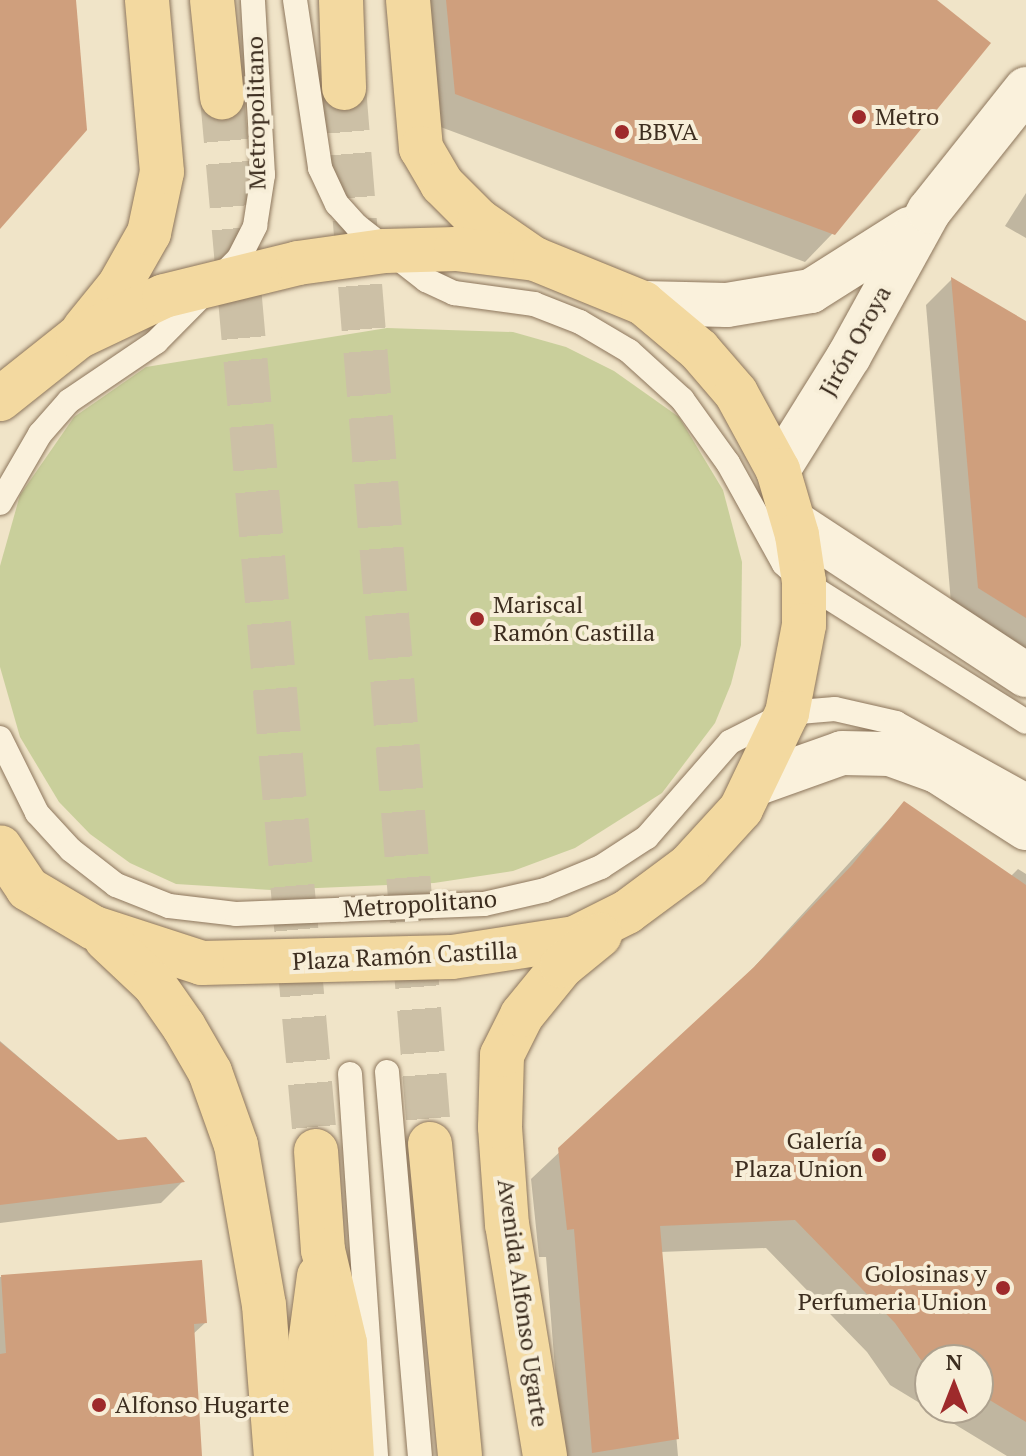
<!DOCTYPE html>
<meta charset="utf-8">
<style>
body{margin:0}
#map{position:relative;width:1026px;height:1456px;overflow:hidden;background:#f0e4c8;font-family:"PT Serif",serif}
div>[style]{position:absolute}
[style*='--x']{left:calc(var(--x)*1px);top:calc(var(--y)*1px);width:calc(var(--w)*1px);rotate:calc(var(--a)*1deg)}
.green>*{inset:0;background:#c9cf9b}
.shadow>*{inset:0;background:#0003}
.building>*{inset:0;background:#cf9f7d}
.primary-tunnel>*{height:44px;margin-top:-22px;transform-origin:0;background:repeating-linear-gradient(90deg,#ccc0a6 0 44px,transparent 0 66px)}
.roads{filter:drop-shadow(0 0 2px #8d765c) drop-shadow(0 0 2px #8d765c)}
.service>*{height:24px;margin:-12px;padding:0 12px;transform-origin:12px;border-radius:12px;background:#faf1dc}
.minor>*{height:44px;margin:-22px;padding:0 22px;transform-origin:22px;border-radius:22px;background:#faf1dc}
.secondary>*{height:44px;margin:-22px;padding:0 22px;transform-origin:22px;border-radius:22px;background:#faf1dc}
.primary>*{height:44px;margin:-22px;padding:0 22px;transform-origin:22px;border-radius:22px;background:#f3d9a0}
.dots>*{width:22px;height:22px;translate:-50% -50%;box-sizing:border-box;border:4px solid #f7eed8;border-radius:50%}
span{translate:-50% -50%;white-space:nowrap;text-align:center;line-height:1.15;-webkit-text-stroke:8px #f7eed8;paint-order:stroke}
.street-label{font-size:24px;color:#3d2e20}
.poi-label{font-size:24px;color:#3d2e20}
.left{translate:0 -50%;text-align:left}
.right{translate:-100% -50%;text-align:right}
.north{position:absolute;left:914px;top:1344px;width:80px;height:80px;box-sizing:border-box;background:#f7eed8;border:2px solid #ada18e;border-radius:50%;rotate:0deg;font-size:22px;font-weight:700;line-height:32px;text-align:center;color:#3d2e20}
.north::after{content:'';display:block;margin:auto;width:28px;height:36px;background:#9e2a2b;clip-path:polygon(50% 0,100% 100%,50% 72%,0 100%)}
</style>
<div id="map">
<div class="green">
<div style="clip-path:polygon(387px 328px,513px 332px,566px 347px,614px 371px,679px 417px,723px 490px,742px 562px,741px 645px,731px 684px,715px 723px,662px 793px,575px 848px,513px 871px,434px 883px,271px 890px,176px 884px,130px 863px,90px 834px,59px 802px,20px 737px,0 667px,0 566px,20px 495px,74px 417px,146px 367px)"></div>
</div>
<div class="shadow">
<div style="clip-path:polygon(416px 0,934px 0,833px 233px,805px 262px,427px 122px)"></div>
<div style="clip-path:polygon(1026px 193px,1026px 238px,1005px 226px)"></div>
<div style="clip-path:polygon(952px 279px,1026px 324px,1026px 661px,952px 615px,926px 305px)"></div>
<div style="clip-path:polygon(evenodd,904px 803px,1011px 876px,1018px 869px,1026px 874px,1026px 1456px,1007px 1456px,890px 1385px,867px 1352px,766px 1248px,660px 1252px,678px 1456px,562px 1456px,546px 1257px,539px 1257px,531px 1179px,744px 978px,904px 803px,930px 1360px,978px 1360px,978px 1408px,930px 1408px,930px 1360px)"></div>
<div style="clip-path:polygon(0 1041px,118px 1142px,182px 1182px,161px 1203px,0 1223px)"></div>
<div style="clip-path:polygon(200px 1262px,205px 1323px,192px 1335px,200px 1456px,0 1456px,0 1277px)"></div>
</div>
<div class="building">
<div style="clip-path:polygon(0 0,76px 0,87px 130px,0 229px)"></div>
<div style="clip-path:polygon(446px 0,937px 0,991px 43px,835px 235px,455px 94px)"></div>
<div style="clip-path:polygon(951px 277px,1026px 321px,1026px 618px,978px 588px)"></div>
<div style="clip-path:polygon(904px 801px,1026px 885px,1026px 1422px,978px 1393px,978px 1360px,921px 1360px,895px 1323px,795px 1220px,660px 1226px,679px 1439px,592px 1453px,574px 1229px,567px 1230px,558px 1148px,754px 967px,852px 865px)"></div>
<div style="clip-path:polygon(0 1042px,118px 1140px,146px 1137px,185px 1182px,0 1205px)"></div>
<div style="clip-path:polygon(202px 1260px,207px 1323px,194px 1324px,202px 1456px,0 1456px,0 1354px,6px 1353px,1px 1275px)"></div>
</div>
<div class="primary-tunnel">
<div style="--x:344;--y:88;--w:1059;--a:85.34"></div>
<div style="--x:222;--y:97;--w:1058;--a:84.9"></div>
</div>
<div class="roads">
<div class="service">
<div style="--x:295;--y:0;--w:170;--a:81.5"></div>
<div style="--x:320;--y:168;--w:40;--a:65"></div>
<div style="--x:337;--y:204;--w:30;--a:48"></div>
<div style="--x:357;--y:226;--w:88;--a:38"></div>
<div style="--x:426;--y:280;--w:31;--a:25"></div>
<div style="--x:454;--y:293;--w:81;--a:7.8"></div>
<div style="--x:534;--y:304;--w:49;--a:21.4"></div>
<div style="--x:580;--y:322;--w:57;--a:30.6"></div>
<div style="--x:629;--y:351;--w:72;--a:42.2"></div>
<div style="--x:682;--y:399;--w:79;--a:54.3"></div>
<div style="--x:728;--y:463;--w:115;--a:61"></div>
<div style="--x:784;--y:564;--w:27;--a:42"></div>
<div style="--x:804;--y:582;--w:262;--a:32.2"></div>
<div style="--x:0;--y:503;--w:80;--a:-59.9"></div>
<div style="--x:40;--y:434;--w:44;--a:-48.7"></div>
<div style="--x:69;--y:401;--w:105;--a:-34.1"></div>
<div style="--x:156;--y:342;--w:118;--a:-45.3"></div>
<div style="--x:239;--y:258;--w:36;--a:-63"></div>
<div style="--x:255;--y:226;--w:52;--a:-81.1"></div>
<div style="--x:263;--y:175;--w:175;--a:-93.3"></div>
<div style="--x:0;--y:738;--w:84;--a:63.7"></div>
<div style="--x:37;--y:813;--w:50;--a:47.4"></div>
<div style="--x:71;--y:850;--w:57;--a:37.9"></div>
<div style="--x:116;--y:885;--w:57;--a:21.6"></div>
<div style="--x:169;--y:906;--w:67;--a:6.8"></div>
<div style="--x:236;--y:914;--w:248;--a:-2.3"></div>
<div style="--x:484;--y:904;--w:63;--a:-12.9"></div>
<div style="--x:545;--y:890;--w:61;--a:-22.3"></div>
<div style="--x:601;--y:867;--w:55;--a:-33.1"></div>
<div style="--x:647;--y:837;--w:126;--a:-48.9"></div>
<div style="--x:730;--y:742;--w:64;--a:-27"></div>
<div style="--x:787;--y:713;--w:48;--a:-4.8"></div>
<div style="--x:835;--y:709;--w:63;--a:12.9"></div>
<div style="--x:896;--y:723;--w:149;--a:29"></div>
<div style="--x:387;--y:1072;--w:385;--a:85.1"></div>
<div style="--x:350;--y:1074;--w:383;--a:86.1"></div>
</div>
<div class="minor">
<div style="--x:643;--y:303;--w:84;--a:1.4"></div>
<div style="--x:727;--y:305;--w:85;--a:-9.5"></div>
<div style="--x:811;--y:291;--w:116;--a:-32.3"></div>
<div style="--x:778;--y:470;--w:134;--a:-58.1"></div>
<div style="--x:849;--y:356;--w:166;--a:-61.1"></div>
<div style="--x:929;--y:211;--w:156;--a:-51.5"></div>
<div style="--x:755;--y:784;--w:92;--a:-19.6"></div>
<div style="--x:842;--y:753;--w:48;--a:1.2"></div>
<div style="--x:890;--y:754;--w:50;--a:19.9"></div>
<div style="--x:937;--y:771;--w:106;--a:32.6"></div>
</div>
<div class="secondary">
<div style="--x:793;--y:522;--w:279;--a:33.3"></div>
</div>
<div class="primary">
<div style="--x:212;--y:0;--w:98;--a:84.1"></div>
<div style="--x:341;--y:0;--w:88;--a:88"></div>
<div style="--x:408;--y:0;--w:149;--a:85"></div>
<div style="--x:421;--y:148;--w:42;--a:59.7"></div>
<div style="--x:442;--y:184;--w:52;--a:45"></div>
<div style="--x:479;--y:221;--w:62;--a:34.5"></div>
<div style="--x:84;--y:329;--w:55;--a:-50.9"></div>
<div style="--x:119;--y:286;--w:61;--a:-60.5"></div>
<div style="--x:149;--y:233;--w:62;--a:-78"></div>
<div style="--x:162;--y:172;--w:173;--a:-95"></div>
<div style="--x:0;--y:399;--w:100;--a:-38.5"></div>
<div style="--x:78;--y:337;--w:95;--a:-25.5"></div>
<div style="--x:164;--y:296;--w:138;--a:-13.8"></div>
<div style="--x:298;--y:263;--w:88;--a:-7.9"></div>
<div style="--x:385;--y:251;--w:71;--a:-1.6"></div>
<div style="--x:456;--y:249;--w:80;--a:7.2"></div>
<div style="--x:535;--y:259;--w:117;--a:22.2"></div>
<div style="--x:643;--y:303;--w:73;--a:40"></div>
<div style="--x:699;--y:350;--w:57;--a:49.3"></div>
<div style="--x:736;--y:393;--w:88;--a:61.4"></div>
<div style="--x:778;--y:470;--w:68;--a:73.7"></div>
<div style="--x:797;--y:535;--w:48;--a:81.5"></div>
<div style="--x:804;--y:582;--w:43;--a:90"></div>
<div style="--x:804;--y:625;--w:90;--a:100.9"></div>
<div style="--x:787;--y:713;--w:106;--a:115.6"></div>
<div style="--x:741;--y:809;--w:77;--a:132.4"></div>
<div style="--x:689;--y:866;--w:77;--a:143.4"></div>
<div style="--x:627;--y:912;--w:58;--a:153.4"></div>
<div style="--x:575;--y:938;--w:124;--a:171.2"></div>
<div style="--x:452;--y:957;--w:250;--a:178.6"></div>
<div style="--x:202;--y:963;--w:114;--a:-162"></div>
<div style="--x:94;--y:928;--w:77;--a:-149.4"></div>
<div style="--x:28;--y:889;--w:50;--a:-123.7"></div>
<div style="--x:106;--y:939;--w:66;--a:43.2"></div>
<div style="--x:154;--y:984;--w:52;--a:55.1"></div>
<div style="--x:184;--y:1027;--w:52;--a:60"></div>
<div style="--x:210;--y:1072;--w:77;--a:70.4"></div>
<div style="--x:236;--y:1145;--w:162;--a:80.1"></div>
<div style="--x:264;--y:1305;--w:151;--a:85.5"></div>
<div style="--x:430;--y:1144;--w:313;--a:84.5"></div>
<div style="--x:316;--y:1151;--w:99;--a:86"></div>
<div style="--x:323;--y:1250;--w:96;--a:76.7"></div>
<div style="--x:345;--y:1343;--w:113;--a:86.5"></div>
<div style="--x:310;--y:1456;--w:75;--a:-93.8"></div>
<div style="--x:305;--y:1381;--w:106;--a:-82.4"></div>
<div style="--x:545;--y:1456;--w:234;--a:-99.3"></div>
<div style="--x:507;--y:1225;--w:98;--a:-94.1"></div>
<div style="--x:500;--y:1127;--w:72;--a:-88.4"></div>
<div style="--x:502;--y:1055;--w:45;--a:-63.4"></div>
<div style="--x:522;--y:1015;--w:63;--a:-50.8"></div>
<div style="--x:562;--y:966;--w:49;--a:-39.2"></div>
</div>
</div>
<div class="dots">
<div style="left:859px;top:117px;background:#9e2a2b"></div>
<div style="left:622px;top:132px;background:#9e2a2b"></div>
<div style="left:477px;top:619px;background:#9e2a2b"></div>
<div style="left:879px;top:1155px;background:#9e2a2b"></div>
<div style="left:1003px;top:1288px;background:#9e2a2b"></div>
<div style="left:99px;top:1405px;background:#9e2a2b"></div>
</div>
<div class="street-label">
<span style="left:256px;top:113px;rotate:-91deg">Metropolitano</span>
<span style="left:855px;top:341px;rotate:-61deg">Jirón Oroya</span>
<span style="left:420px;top:904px;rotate:-4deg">Metropolitano</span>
<span style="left:405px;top:956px;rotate:-3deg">Plaza Ramón Castilla</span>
<span style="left:523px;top:1303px;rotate:82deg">Avenida Alfonso Ugarte</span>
</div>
<div class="poi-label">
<span class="left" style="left:875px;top:117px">Metro</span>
<span class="left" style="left:638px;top:132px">BBVA</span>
<span class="left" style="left:493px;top:619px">Mariscal<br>Ramón Castilla</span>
<span class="right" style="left:863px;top:1155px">Galería<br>Plaza Union</span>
<span class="right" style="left:987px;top:1288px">Golosinas y<br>Perfumeria Union</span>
<span class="left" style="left:115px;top:1405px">Alfonso Hugarte</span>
</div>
<div class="north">N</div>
</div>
